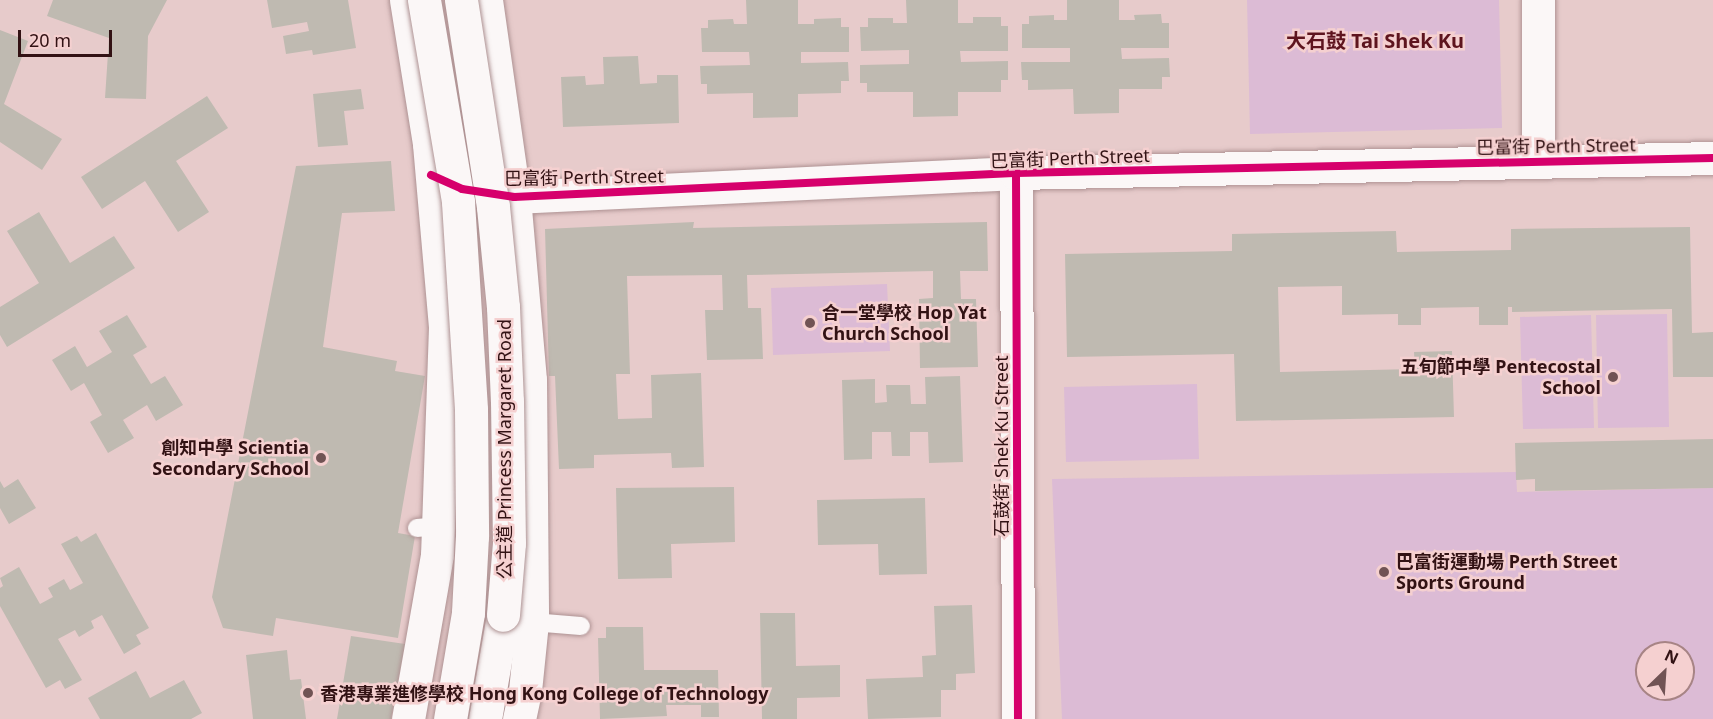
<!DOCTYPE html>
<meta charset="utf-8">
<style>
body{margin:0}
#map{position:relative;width:1713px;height:719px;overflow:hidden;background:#e7cbcb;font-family:"Noto Sans","Noto Sans TC",sans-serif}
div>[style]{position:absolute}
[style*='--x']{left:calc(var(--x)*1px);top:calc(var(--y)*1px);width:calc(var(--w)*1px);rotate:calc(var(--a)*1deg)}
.green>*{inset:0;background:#dcbbd5}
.building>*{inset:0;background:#bfbab1}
.roads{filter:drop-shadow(0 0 2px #ae9293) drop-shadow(0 0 2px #ae9293)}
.lane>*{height:18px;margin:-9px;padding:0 9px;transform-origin:9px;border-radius:9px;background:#fbf7f7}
.street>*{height:33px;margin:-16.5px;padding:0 16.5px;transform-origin:16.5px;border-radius:16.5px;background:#fbf7f7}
.primary>*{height:33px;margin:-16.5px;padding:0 16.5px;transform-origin:16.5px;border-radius:16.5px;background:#fbf7f7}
.highway>*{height:33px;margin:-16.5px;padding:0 16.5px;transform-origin:16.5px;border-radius:16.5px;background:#fbf7f7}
.bridges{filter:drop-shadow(0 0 2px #ae9293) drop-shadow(0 0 2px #ae9293)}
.highway-bridge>*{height:33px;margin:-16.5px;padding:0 16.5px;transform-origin:16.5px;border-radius:16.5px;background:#fbf7f7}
.cycleway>*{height:8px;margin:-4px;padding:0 4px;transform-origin:4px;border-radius:4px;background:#d6006c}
.dots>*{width:16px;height:16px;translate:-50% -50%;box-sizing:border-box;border:3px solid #f5d0d0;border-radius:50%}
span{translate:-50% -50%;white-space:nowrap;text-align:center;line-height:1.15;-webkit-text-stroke:5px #f5d0d0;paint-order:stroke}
.street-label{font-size:18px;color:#321214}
.poi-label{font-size:18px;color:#321214;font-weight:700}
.left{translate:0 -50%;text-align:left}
.right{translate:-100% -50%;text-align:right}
.neighbourhood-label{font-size:20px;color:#5e141e;font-weight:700}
.north{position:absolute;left:1635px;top:641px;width:60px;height:60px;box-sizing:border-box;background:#f5d0d0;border:2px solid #a78485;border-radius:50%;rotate:25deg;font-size:16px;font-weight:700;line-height:24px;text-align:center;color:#321214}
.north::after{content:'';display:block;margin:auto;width:21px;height:27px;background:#715354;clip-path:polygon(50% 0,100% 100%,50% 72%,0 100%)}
.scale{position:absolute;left:18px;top:30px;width:94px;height:27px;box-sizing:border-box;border:3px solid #321214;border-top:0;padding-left:8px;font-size:18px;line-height:21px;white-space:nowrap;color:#321214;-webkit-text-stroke:4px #f5d0d0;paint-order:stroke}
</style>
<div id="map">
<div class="green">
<div style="clip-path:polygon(1247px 0,1499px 0,1502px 128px,1250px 134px)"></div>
<div style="clip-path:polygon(887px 284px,890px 351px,773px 355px,771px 288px)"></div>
<div style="clip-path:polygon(1667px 314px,1669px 427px,1598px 428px,1596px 315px)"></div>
<div style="clip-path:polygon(1591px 315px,1594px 428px,1523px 429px,1520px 317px)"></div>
<div style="clip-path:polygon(1197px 384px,1199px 459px,1066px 462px,1064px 387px)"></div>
<div style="clip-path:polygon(evenodd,1516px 472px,1517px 492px,1713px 488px,1713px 719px,1062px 719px,1052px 479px,1516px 472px,1647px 653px,1683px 653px,1683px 689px,1647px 689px,1647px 653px)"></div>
</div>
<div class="building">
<div style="clip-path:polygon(53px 0,167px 0,148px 36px,146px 99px,105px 98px,109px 38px,47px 16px)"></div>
<div style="clip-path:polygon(267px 0,348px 0,356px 48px,313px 55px,312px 50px,286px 54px,283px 36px,309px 31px,307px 22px,272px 28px)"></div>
<div style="clip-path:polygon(746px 0,798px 0,798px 24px,814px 24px,814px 19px,841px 18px,841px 27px,849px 27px,849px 52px,801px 52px,801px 63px,848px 62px,849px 81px,841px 81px,841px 93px,798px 94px,798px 117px,753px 118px,753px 93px,707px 94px,707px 84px,701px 84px,700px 66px,750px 65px,749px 52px,702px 52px,701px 28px,708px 28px,708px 20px,733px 19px,734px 24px,747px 24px)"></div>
<div style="clip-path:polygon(906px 0,958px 0,958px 23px,973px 23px,973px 17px,1001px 17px,1001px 26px,1008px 26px,1008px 51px,960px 51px,961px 62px,1008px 61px,1008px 80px,1001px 80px,1001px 92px,958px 92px,958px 116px,913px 117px,913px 92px,867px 92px,867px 83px,860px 83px,860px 65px,909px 64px,909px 50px,861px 51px,860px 27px,868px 27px,868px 18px,893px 18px,893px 23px,907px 23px)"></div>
<div style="clip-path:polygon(1067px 0,1119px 0,1119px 20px,1135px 20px,1134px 15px,1161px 14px,1162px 23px,1169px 23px,1169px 48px,1121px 48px,1122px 59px,1169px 58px,1170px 77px,1162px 77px,1162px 89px,1119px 89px,1119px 113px,1074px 114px,1073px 89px,1028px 90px,1028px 80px,1022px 80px,1021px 62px,1070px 62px,1070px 48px,1022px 48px,1022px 24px,1029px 24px,1029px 16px,1054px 15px,1054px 20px,1067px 20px)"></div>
<div style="clip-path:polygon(0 30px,28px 41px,4px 104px,62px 139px,42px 170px,0 142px)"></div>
<div style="clip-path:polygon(638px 56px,640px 84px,657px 83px,657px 75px,678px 75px,679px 123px,563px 127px,561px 77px,585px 76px,586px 85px,604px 84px,603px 57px)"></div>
<div style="clip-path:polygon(361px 89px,364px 109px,344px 111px,348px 145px,318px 147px,313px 94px)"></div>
<div style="clip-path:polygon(207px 96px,228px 128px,176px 161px,209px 212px,178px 232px,145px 181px,102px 209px,81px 177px)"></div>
<div style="clip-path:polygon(391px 161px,395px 211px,342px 213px,323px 347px,397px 361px,395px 371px,425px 376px,398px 533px,415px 536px,398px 638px,276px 618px,273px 636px,223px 628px,212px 597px,296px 166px)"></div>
<div style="clip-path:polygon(39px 212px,70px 263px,114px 236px,135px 268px,7px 347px,0 335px,0 307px,39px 283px,7px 231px)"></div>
<div style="clip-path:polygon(694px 222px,693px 228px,987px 222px,988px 271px,960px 271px,961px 299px,976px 299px,978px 367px,920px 368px,919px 299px,933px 298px,933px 271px,747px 275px,748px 308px,761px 308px,763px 359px,707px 360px,705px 310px,723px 310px,722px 275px,627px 276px,630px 374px,616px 374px,618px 419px,652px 418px,651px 375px,701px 373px,704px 467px,672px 468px,671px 453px,594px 455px,594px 468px,559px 469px,555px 376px,549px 376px,545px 229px)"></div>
<div style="clip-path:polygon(1690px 227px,1692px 333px,1713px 332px,1713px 377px,1673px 377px,1672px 309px,1512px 312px,1512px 307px,1508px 307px,1508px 325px,1479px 325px,1479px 307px,1421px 308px,1421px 325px,1398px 325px,1398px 314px,1342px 315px,1342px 286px,1278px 287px,1280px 372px,1415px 369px,1414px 352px,1452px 351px,1454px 417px,1236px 421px,1234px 354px,1067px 357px,1065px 254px,1232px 251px,1232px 234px,1396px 231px,1397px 252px,1511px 250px,1511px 229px)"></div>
<div style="clip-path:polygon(127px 315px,147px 347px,133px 355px,151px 384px,165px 376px,183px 405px,156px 421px,147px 405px,123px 420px,134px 438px,108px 453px,90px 422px,102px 415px,84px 383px,71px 391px,52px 360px,75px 346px,87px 367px,112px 352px,99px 331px)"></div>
<div style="clip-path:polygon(960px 376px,963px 462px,929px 463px,928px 432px,910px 432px,910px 456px,892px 456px,891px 432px,872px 432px,872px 459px,844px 460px,842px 380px,875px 379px,875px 403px,887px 402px,886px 385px,910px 385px,911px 404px,926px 404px,925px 377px)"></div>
<div style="clip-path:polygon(1713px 439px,1713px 488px,1535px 491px,1535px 479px,1516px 480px,1515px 443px)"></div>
<div style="clip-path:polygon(18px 479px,36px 508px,9px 524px,0 508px,0 481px,4px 488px)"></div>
<div style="clip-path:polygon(734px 487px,735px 542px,671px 544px,672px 578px,618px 579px,616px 488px)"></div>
<div style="clip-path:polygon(925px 498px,927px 574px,879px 575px,878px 544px,818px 545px,817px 500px)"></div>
<div style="clip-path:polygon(96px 533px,149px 628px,136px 635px,141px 644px,124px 654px,102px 615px,91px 621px,94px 628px,79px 637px,75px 630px,58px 639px,82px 680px,65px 689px,60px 680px,46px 688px,0 606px,0 588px,3px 586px,0 578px,19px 567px,40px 604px,53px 597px,48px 588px,64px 579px,70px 590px,83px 583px,61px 544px,77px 536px,81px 542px)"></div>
<div style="clip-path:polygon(972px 605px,975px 673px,956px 674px,956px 690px,941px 690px,941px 717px,868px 719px,866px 679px,923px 677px,922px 656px,936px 655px,934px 606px)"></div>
<div style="clip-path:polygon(760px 613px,795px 613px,796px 666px,840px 665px,840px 697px,797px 698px,797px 719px,762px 719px)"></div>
<div style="clip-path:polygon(606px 627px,643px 627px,644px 670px,718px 670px,719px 717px,701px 717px,701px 705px,666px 705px,667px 716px,600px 719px,598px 638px,606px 638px)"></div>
<div style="clip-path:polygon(351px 636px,405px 644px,391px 719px,337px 719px)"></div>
<div style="clip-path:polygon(287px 650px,290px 680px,301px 679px,306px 719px,253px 719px,246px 655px)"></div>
<div style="clip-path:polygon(136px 671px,150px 698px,184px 680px,202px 713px,191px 719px,100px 719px,88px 698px)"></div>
</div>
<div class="roads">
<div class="lane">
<div style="--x:417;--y:528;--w:21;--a:-5"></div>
<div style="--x:532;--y:622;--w:49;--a:4.7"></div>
</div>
<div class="street">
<div style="--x:1538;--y:0;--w:161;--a:90"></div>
<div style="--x:1016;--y:173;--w:546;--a:89.79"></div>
<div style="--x:486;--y:192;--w:28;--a:10"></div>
<div style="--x:514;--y:197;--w:503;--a:-2.74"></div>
<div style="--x:1016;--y:173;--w:697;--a:-1.23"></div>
</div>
<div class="primary">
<div style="--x:406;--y:0;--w:146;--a:80.9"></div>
<div style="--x:429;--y:144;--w:184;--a:85"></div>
<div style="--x:445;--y:327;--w:228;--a:92"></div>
<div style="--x:437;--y:555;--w:167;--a:100"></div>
<div style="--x:486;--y:0;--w:199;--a:81.9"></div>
<div style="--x:514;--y:197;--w:184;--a:85"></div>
<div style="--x:530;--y:380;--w:242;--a:89.5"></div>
<div style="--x:532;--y:622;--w:69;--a:95.8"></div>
<div style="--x:525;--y:691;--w:29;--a:102"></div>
</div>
<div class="highway">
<div style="--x:485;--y:719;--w:106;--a:-80.2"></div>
</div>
</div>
<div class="bridges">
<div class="highway-bridge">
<div style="--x:424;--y:0;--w:205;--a:80.4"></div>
<div style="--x:458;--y:202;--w:208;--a:86.4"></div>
<div style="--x:471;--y:410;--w:126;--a:89.5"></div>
<div style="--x:472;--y:536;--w:77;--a:93"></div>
<div style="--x:468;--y:613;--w:108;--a:99.6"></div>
<div style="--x:461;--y:0;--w:209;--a:81.2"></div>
<div style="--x:493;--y:207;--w:100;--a:84.3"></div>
<div style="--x:503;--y:307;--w:94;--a:87.6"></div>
<div style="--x:507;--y:401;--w:142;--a:89.2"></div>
<div style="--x:509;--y:543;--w:72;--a:94.8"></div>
</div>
</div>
<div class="cycleway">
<div style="--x:1016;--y:173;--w:546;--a:89.79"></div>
<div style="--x:431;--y:175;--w:34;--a:24"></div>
<div style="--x:462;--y:189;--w:53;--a:8.7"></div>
<div style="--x:514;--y:197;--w:503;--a:-2.74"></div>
<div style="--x:1016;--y:173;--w:697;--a:-1.23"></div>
</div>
<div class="dots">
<div style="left:810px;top:323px;background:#715354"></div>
<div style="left:1613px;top:377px;background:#715354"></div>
<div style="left:321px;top:458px;background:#715354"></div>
<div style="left:1384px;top:572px;background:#715354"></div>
<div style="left:308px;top:693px;background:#715354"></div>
</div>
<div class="street-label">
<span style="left:1556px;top:146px;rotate:-1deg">巴富街 Perth Street</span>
<span style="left:1070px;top:158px;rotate:-2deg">巴富街 Perth Street</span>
<span style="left:584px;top:177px;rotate:-1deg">巴富街 Perth Street</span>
<span style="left:1001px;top:446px;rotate:-90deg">石鼓街 Shek Ku Street</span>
<span style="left:504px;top:449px;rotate:-90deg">公主道 Princess Margaret Road</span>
</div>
<div class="poi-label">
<span class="left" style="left:822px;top:323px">合一堂學校 Hop Yat<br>Church School</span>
<span class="right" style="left:1601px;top:377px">五旬節中學 Pentecostal<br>School</span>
<span class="right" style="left:309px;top:458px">創知中學 Scientia<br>Secondary School</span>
<span class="left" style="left:1396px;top:572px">巴富街運動場 Perth Street<br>Sports Ground</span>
<span class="left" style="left:320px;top:693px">香港專業進修學校 Hong Kong College of Technology</span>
</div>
<div class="neighbourhood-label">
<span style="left:1375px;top:40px">大石鼓 Tai Shek Ku</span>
</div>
<div class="north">N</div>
<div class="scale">20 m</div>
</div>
